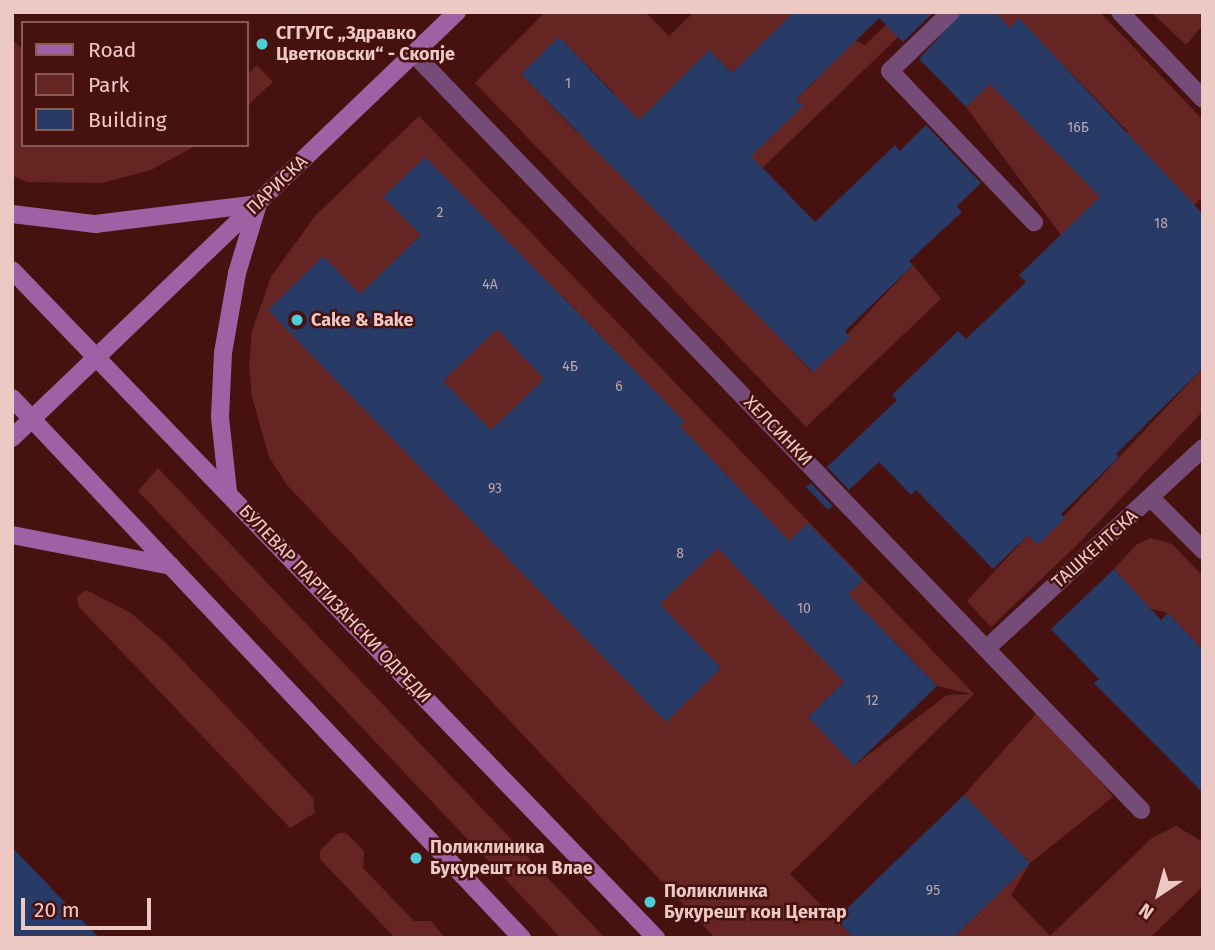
<!DOCTYPE html>
<meta charset="utf-8">
<style>
body{margin:0}
#map{position:relative;width:1215px;height:950px;overflow:hidden;background:#46110f;font-family:"Fira Sans",sans-serif}
div>[style]{position:absolute}
[style*='--x']{left:calc(var(--x)*1px);top:calc(var(--y)*1px);width:calc(var(--w)*1px);rotate:calc(var(--a)*1deg)}
.green>*{inset:0;background:#652623}
.building>*{inset:0;background:#283a66}
.lane>*{height:18px;margin:-9px;padding:0 9px;transform-origin:9px;border-radius:9px;background:#754c77}
.street>*{height:18px;margin:-9px;padding:0 9px;transform-origin:9px;border-radius:9px;background:#754c77}
.secondary>*{height:18px;margin:-9px;padding:0 9px;transform-origin:9px;border-radius:9px;background:#a260a4}
.dots>*{width:19px;height:19px;translate:-50% -50%;box-sizing:border-box;border:4px solid #46110f;border-radius:50%}
span{translate:-50% -50%;white-space:nowrap;text-align:center;line-height:1.15;-webkit-text-stroke:5px #46110f;paint-order:stroke}
.number-label{font-size:14px;color:#bca5ad}
.number-label span{-webkit-text-stroke-width:0}
.poi-label{font-size:18px;color:#edc9c5;font-weight:700}
.left{translate:0 -50%;text-align:left}
.street-label{font-size:18px;color:#edc9c5}
.frame{position:absolute;inset:0;border:14px solid #edc9c5;pointer-events:none}
.legend{position:absolute;left:21px;top:21px;width:228px;height:126px;box-sizing:border-box;background:#46110f;border:2px solid #895b58;margin:0;padding:9px 12px;list-style:none;font-size:21px;color:#edc9c5}
.legend li{display:flex;align-items:center;gap:14px;height:35px}
.legend b{width:35px;border:2px solid #895b58}
.north{position:absolute;left:1124px;top:859px;width:70px;height:70px;-webkit-text-stroke:5px #46110f;paint-order:stroke;rotate:216deg;font-size:19px;font-weight:700;line-height:28px;text-align:center;color:#edc9c5}
.north::after{content:'';display:block;margin:auto;width:24px;height:32px;background:#edc9c5;clip-path:polygon(50% 0,100% 100%,50% 72%,0 100%)}
.scale{position:absolute;left:21px;top:898px;width:130px;height:32px;box-sizing:border-box;border:4px solid #edc9c5;border-top:0;padding-left:9px;font-size:21px;line-height:24px;white-space:nowrap;color:#edc9c5;-webkit-text-stroke:5px #46110f;paint-order:stroke}
</style>
<div id="map">
<div class="green">
<div style="clip-path:polygon(evenodd,545px 12px,645px 12px,669px 36px,694px 12px,795px 12px,865px 45px,899px 12px,924px 12px,723px 206px,740px 296px,812px 372px,913px 265px,941px 299px,806px 427px,475px 83px,545px 12px,770px 36px,815px 81px,796px 99px,802px 106px,768px 140px,681px 79px,709px 50px,732px 73px,770px 36px,545px 12px,559px 37px,615px 94px,577px 132px,521px 74px,559px 37px)"></div>
<div style="clip-path:polygon(995px 12px,1100px 12px,1203px 120px,1203px 197px,1194px 205px,1061px 235px,966px 107px,990px 83px,1081px 177px,1128px 132px,1019px 19px,1010px 28px)"></div>
<div style="clip-path:polygon(1151px 12px,1203px 12px,1203px 25px,1186px 45px)"></div>
<div style="clip-path:polygon(12px 39px,23px 50px,23px 145px,197px 145px,151px 170px,102px 183px,28px 182px,12px 176px)"></div>
<div style="clip-path:polygon(257px 65px,273px 82px,247px 106px,247px 75px)"></div>
<div style="clip-path:polygon(evenodd,419px 116px,974px 694px,790px 874px,854px 938px,715px 938px,287px 485px,269px 457px,252px 397px,249px 364px,252px 331px,271px 277px,315px 216px,419px 116px,425px 157px,546px 281px,396px 259px,421px 235px,384px 197px,425px 157px,419px 116px,323px 257px,721px 668px,667px 721px,268px 310px,323px 257px,419px 116px,562px 296px,684px 422px,638px 467px,529px 394px,544px 379px,512px 344px,562px 296px,419px 116px,681px 461px,720px 468px,758px 509px,681px 461px,419px 116px,890px 637px,937px 686px,971px 694px,947px 695px,855px 765px,808px 717px,890px 637px)"></div>
<div style="clip-path:polygon(1203px 368px,1203px 411px,1078px 544px,991px 627px,967px 601px,1028px 535px,1038px 544px)"></div>
<div style="clip-path:polygon(158px 468px,605px 938px,561px 938px,138px 491px)"></div>
<div style="clip-path:polygon(1151px 538px,1172px 544px,1203px 576px,1203px 650px,1168px 613px,1149px 608px,1114px 569px,1137px 544px)"></div>
<div style="clip-path:polygon(86px 590px,131px 613px,168px 645px,313px 798px,315px 813px,290px 828px,78px 606px,77px 597px)"></div>
<div style="clip-path:polygon(1042px 707px,1113px 797px,1030px 863px,1011px 895px,1050px 936px,1152px 838px,1176px 826px,1203px 842px,1203px 886px,1150px 938px,953px 938px,1030px 863px,964px 795px)"></div>
<div style="clip-path:polygon(338px 833px,346px 833px,364px 851px,363px 868px,414px 921px,431px 921px,445px 938px,395px 938px,320px 859px,320px 850px)"></div>
</div>
<div class="building">
<div style="clip-path:polygon(794px 12px,934px 12px,903px 42px,879px 18px,796px 99px,803px 106px,751px 156px,815px 222px,895px 145px,900px 151px,926px 125px,981px 183px,957px 206px,962px 212px,909px 261px,913px 265px,845px 331px,850px 337px,813px 372px,521px 74px,559px 37px,639px 120px,709px 50px,732px 73px)"></div>
<div style="clip-path:polygon(962px 12px,995px 12px,1010px 28px,1019px 18px,1203px 214px,1203px 368px,1116px 454px,1119px 457px,1061px 514px,1065px 518px,1038px 545px,1028px 535px,993px 569px,916px 490px,911px 495px,879px 462px,849px 490px,827px 467px,897px 400px,892px 395px,958px 331px,966px 339px,1026px 282px,1019px 275px,1100px 197px,990px 84px,966px 107px,919px 59px)"></div>
<div style="clip-path:polygon(evenodd,425px 157px,685px 422px,680px 426px,789px 541px,808px 523px,863px 580px,848px 594px,937px 686px,854px 766px,808px 717px,844px 682px,718px 548px,660px 604px,721px 668px,666px 722px,268px 310px,323px 256px,360px 294px,421px 235px,383px 197px,425px 157px,497px 329px,544px 379px,491px 430px,443px 381px,497px 329px)"></div>
<div style="clip-path:polygon(811px 483px,833px 506px,828px 510px,806px 487px)"></div>
<div style="clip-path:polygon(1114px 569px,1161px 620px,1168px 613px,1203px 650px,1203px 793px,1094px 683px,1099px 679px,1051px 629px)"></div>
<div style="clip-path:polygon(964px 795px,1030px 863px,953px 938px,854px 938px,836px 919px)"></div>
<div style="clip-path:polygon(12px 847px,99px 938px,12px 938px)"></div>
</div>
<div class="lane">
<div style="--x:951;--y:12;--w:85;--a:136"></div>
<div style="--x:890;--y:71;--w:209;--a:46.4"></div>
<div style="--x:1120;--y:12;--w:120;--a:46.3"></div>
</div>
<div class="street">
<div style="--x:414;--y:54;--w:1049;--a:46.12"></div>
<div style="--x:1151;--y:498;--w:74;--a:45"></div>
<div style="--x:986;--y:649;--w:296;--a:-42.8"></div>
</div>
<div class="secondary">
<div style="--x:12;--y:214;--w:84;--a:6.9"></div>
<div style="--x:95;--y:224;--w:164;--a:-7"></div>
<div style="--x:12;--y:270;--w:928;--a:46.05"></div>
<div style="--x:12;--y:398;--w:743;--a:46.64"></div>
<div style="--x:12;--y:438;--w:616;--a:-43.75"></div>
<div style="--x:228;--y:492;--w:75;--a:-96.1"></div>
<div style="--x:220;--y:417;--w:64;--a:-87.3"></div>
<div style="--x:223;--y:353;--w:81;--a:-80.1"></div>
<div style="--x:237;--y:273;--w:69;--a:-73.1"></div>
<div style="--x:12;--y:535;--w:162;--a:11"></div>
</div>
<div class="dots">
<div style="left:262px;top:44px;background:#52cbd9"></div>
<div style="left:297px;top:320px;background:#52cbd9"></div>
<div style="left:416px;top:858px;background:#52cbd9"></div>
<div style="left:650px;top:902px;background:#52cbd9"></div>
</div>
<div class="number-label">
<span style="left:568px;top:84px">1</span>
<span style="left:1078px;top:128px">16Б</span>
<span style="left:440px;top:213px">2</span>
<span style="left:1161px;top:224px">18</span>
<span style="left:490px;top:285px">4А</span>
<span style="left:570px;top:367px">4Б</span>
<span style="left:619px;top:387px">6</span>
<span style="left:495px;top:489px">93</span>
<span style="left:680px;top:554px">8</span>
<span style="left:804px;top:609px">10</span>
<span style="left:872px;top:701px">12</span>
<span style="left:933px;top:891px">95</span>
</div>
<div class="poi-label">
<span class="left" style="left:276px;top:44px">СГГУГС „Здравко<br>Цветковски“ - Скопје</span>
<span class="left" style="left:311px;top:320px">Cake &amp; Bake</span>
<span class="left" style="left:430px;top:858px">Поликлиника<br>Букурешт кон Влае</span>
<span class="left" style="left:664px;top:902px">Поликлинка<br>Букурешт кон Центар</span>
</div>
<div class="street-label">
<span style="left:277px;top:185px;rotate:-44deg">ПАРИСКА</span>
<span style="left:778px;top:431px;rotate:46deg">ХЕЛСИНКИ</span>
<span style="left:1095px;top:549px;rotate:-42deg">ТАШКЕНТСКА</span>
<span style="left:335px;top:604px;rotate:46deg">БУЛЕВАР ПАРТИЗАНСКИ ОДРЕДИ</span>
</div>
<div class="frame"></div>
<ul class="legend">
<li><b style="height:9px;background:#a260a4"></b>Road</li>
<li><b style="height:19px;background:#652623"></b>Park</li>
<li><b style="height:19px;background:#283a66"></b>Building</li>
</ul>
<div class="north">N</div>
<div class="scale">20 m</div>
</div>
